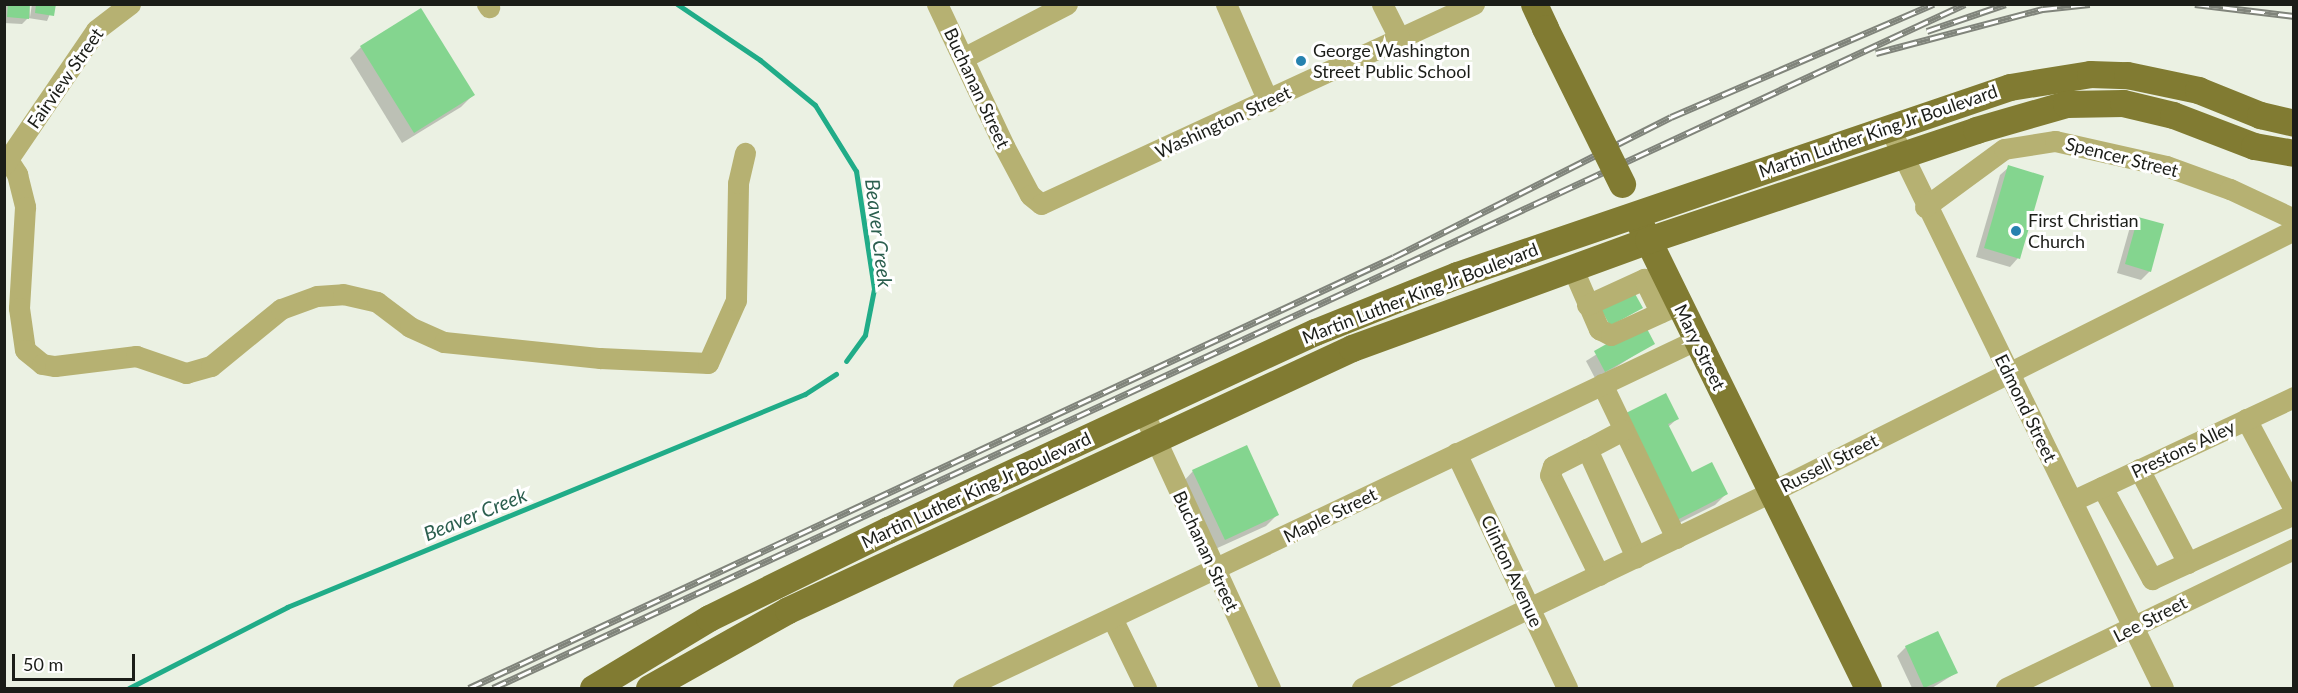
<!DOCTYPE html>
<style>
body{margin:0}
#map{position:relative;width:2298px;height:693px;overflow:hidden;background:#ebf1e3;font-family:Lato,sans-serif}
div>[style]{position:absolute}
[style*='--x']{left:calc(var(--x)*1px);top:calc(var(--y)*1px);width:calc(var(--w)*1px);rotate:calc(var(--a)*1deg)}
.shadow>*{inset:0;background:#0003}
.stream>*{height:5px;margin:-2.5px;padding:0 2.5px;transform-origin:2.5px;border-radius:2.5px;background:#20ac88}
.building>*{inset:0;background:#84d58f}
.minor>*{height:21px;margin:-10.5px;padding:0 10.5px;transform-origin:10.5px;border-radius:10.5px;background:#b6b172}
.major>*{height:27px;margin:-13.5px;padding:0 13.5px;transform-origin:13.5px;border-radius:13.5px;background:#817b32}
.rail>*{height:7px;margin-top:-3.5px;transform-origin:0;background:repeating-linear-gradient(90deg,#fff 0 14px,#80847b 0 28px);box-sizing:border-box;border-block:2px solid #80847b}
.major-bridge>*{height:27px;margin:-13.5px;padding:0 13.5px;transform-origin:13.5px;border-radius:13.5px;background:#817b32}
.dots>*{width:16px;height:16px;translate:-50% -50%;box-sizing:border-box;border:3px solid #fff;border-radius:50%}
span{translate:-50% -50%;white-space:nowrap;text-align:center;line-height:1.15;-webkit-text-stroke:6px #fff;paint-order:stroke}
.poi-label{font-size:18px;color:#1b1d18}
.left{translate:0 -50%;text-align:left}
.street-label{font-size:18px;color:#1b1d18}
.water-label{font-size:20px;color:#2c5f4f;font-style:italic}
.frame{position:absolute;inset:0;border:6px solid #1b1d18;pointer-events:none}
.scale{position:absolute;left:12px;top:654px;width:123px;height:27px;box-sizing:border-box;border:3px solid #1b1d18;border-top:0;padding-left:8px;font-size:18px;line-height:21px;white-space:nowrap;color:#1b1d18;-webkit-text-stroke:4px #fff;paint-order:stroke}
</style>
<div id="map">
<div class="shadow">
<div style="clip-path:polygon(4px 4px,29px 4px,30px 17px,32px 4px,54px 4px,47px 21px,28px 18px,22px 24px,4px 23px)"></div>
<div style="clip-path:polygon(361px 47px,473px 95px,461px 107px,402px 143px,350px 58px)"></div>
<div style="clip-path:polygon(2009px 167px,2018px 258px,2010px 267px,1976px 257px,2000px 175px)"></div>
<div style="clip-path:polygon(2139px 219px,2150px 271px,2141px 280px,2117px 273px,2130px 227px)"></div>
<div style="clip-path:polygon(1643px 325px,1653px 343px,1596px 380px,1586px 361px)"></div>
<div style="clip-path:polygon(1677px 419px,1668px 427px,1692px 474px,1726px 494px,1715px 505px,1665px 530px,1613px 427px)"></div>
<div style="clip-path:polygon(1193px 471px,1278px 514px,1266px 526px,1213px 550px,1182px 483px)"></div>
<div style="clip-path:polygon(1937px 633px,1956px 673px,1932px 688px,1912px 688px,1897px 656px,1906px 647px)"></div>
</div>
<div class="stream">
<div style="--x:677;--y:4;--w:100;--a:34"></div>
<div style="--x:760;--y:60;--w:71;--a:39.3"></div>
<div style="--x:815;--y:105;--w:78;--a:58.2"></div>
<div style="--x:856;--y:171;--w:119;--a:81.3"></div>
<div style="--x:874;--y:289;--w:47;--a:101.1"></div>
<div style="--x:865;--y:335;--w:32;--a:126"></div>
<div style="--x:129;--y:688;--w:178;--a:-27.1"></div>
<div style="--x:287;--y:607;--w:560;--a:-22.35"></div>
<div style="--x:805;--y:394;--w:37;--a:-33"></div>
</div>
<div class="building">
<div style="clip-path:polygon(8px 4px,30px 4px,29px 19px,7px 17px)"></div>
<div style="clip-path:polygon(36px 4px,56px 4px,54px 16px,35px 13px)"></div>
<div style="clip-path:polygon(421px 8px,475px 95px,414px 133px,360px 46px)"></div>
<div style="clip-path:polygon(2008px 165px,2044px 176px,2020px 259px,1984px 248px)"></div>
<div style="clip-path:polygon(2138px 217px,2164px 224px,2151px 272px,2125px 264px)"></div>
<div style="clip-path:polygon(1634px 292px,1643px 308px,1610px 326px,1601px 309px)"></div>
<div style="clip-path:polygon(1644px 323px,1655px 344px,1605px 372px,1594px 351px)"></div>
<div style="clip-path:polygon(1666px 393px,1679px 419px,1668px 424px,1692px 472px,1712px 462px,1728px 494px,1677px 520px,1624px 414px)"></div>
<div style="clip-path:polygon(1247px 445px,1279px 515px,1225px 540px,1192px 470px)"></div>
<div style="clip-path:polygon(1938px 631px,1958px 673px,1924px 688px,1905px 646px)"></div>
</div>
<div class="minor">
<div style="--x:487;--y:4;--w:4;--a:56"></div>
<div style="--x:937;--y:4;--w:157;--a:64.7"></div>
<div style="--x:1004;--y:146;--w:55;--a:62"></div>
<div style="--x:1030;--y:195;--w:14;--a:39"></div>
<div style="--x:1041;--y:204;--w:477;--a:-24.8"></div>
<div style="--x:1226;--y:4;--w:106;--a:66.6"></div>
<div style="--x:1382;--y:4;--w:40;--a:63.4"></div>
<div style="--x:963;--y:58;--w:117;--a:-27.4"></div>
<div style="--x:1889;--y:127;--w:624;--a:63.97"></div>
<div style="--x:8;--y:160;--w:17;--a:57"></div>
<div style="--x:17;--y:174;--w:34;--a:76"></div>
<div style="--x:25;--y:207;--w:101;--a:93.4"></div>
<div style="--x:19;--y:308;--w:42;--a:81.9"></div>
<div style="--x:25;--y:350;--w:22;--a:39"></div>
<div style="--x:42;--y:364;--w:13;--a:9"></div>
<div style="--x:55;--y:366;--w:82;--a:-7"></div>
<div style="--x:136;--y:356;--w:53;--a:18.8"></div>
<div style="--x:186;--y:373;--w:26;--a:-16"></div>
<div style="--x:211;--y:366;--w:90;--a:-39.2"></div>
<div style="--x:281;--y:309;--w:38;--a:-20"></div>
<div style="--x:317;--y:296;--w:26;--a:-4"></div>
<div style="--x:343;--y:294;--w:35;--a:13"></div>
<div style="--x:377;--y:302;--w:41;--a:37.1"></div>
<div style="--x:410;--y:327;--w:37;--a:24"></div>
<div style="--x:444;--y:342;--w:157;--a:5.9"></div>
<div style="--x:600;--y:358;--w:108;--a:2.7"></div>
<div style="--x:708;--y:363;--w:69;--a:-66"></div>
<div style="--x:736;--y:300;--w:117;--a:-89"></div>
<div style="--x:738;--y:183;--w:31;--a:-77"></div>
<div style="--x:4;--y:165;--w:163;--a:-55.7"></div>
<div style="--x:96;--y:30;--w:43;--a:-37.4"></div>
<div style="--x:1925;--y:207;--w:98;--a:-36.3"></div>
<div style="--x:2004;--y:149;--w:52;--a:-8.9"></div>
<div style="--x:2055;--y:141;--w:114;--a:12.7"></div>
<div style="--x:2166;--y:166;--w:68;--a:19.8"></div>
<div style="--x:2230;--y:189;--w:71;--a:25.1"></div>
<div style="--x:1572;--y:267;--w:68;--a:66.5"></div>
<div style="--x:1599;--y:329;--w:13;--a:27"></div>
<div style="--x:1611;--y:335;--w:75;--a:-24.5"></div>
<div style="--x:1587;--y:305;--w:63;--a:-24.5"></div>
<div style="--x:1644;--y:279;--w:37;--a:64"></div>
<div style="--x:1602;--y:384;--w:171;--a:64.3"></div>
<div style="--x:1143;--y:412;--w:304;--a:65.3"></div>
<div style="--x:2246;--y:419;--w:102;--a:61.9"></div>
<div style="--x:1587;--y:449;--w:41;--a:-27.8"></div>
<div style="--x:1456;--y:453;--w:260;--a:64.7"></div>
<div style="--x:2139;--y:469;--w:106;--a:62.5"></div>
<div style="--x:2102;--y:487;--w:105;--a:61.5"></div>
<div style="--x:2152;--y:579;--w:156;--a:-24.6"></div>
<div style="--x:2072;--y:501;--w:245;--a:-25.1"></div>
<div style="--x:1599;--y:575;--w:111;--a:-116.1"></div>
<div style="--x:1550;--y:475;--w:9;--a:-72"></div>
<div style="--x:1553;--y:466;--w:38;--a:-27"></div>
<div style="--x:1587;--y:449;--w:119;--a:65.6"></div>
<div style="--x:1112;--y:618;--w:78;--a:64.1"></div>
<div style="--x:963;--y:688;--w:811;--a:-25.4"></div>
<div style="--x:1362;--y:688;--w:454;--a:-25.6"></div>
<div style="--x:1771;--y:492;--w:585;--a:-26.61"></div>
<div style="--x:2006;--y:688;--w:320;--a:-25.8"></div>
</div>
<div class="major">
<div style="--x:1534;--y:4;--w:26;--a:65"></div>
<div style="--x:1640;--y:224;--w:517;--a:63.83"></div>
<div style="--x:593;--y:688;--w:135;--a:-31.1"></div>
<div style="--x:709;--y:618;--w:199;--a:-26.2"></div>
<div style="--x:888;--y:530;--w:471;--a:-24.9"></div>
<div style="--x:1315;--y:332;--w:153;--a:-21.9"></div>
<div style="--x:1457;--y:275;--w:584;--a:-18.78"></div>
<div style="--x:2010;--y:87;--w:81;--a:-9.2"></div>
<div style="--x:2090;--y:74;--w:37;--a:2"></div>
<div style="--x:2127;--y:75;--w:73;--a:11.9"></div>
<div style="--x:2198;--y:90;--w:67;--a:22"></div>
<div style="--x:2260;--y:115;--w:35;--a:13"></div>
<div style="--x:649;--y:688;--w:159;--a:-29.3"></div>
<div style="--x:788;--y:610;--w:622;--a:-24.92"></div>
<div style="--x:1352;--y:348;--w:315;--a:-20"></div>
<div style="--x:1648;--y:240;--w:346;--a:-18.5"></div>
<div style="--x:1976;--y:130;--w:94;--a:-16.1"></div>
<div style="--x:2066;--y:104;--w:57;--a:-1"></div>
<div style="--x:2123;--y:103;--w:51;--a:13.5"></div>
<div style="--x:2173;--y:115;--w:87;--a:20.9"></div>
<div style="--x:2254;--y:146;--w:41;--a:9.9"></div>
</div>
<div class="rail">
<div style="--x:2195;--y:4;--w:100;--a:6.9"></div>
<div style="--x:1927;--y:31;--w:83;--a:-18.9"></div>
<div style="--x:1876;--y:53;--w:173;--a:-14.8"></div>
<div style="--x:2043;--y:9;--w:47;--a:-6.1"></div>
<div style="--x:469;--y:688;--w:1020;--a:-24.98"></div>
<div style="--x:1394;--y:257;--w:310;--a:-26.8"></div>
<div style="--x:1671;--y:117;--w:286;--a:-23.3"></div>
<div style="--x:493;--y:688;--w:1623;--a:-24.92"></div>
</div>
<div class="major-bridge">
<div style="--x:1545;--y:28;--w:174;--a:63.7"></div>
</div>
<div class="dots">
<div style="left:1301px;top:61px;background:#2682af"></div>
<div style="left:2016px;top:231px;background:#2682af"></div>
</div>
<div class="poi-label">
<span class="left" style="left:1313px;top:61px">George Washington<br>Street Public School</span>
<span class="left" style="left:2028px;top:231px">First Christian<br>Church</span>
</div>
<div class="street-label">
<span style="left:65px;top:78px;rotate:-55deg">Fairview Street</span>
<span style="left:977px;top:88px;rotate:65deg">Buchanan Street</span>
<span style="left:1223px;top:122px;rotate:-25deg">Washington Street</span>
<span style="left:1878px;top:131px;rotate:-19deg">Martin Luther King Jr Boulevard</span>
<span style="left:2122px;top:157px;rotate:14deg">Spencer Street</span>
<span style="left:1420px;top:293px;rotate:-21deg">Martin Luther King Jr Boulevard</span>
<span style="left:1700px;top:347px;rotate:64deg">Mary Street</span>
<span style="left:2026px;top:408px;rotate:64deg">Edmond Street</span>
<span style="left:2183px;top:449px;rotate:-25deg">Prestons Alley</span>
<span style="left:1829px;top:463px;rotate:-27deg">Russell Street</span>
<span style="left:976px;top:490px;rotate:-25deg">Martin Luther King Jr Boulevard</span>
<span style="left:1330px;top:515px;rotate:-26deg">Maple Street</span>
<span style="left:1206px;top:551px;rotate:65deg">Buchanan Street</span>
<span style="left:1512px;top:571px;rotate:65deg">Clinton Avenue</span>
<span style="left:2150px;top:619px;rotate:-27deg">Lee Street</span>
</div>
<div class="water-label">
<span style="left:879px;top:233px;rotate:83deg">Beaver Creek</span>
<span style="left:475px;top:514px;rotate:-22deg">Beaver Creek</span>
</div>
<div class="frame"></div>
<div class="scale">50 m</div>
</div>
